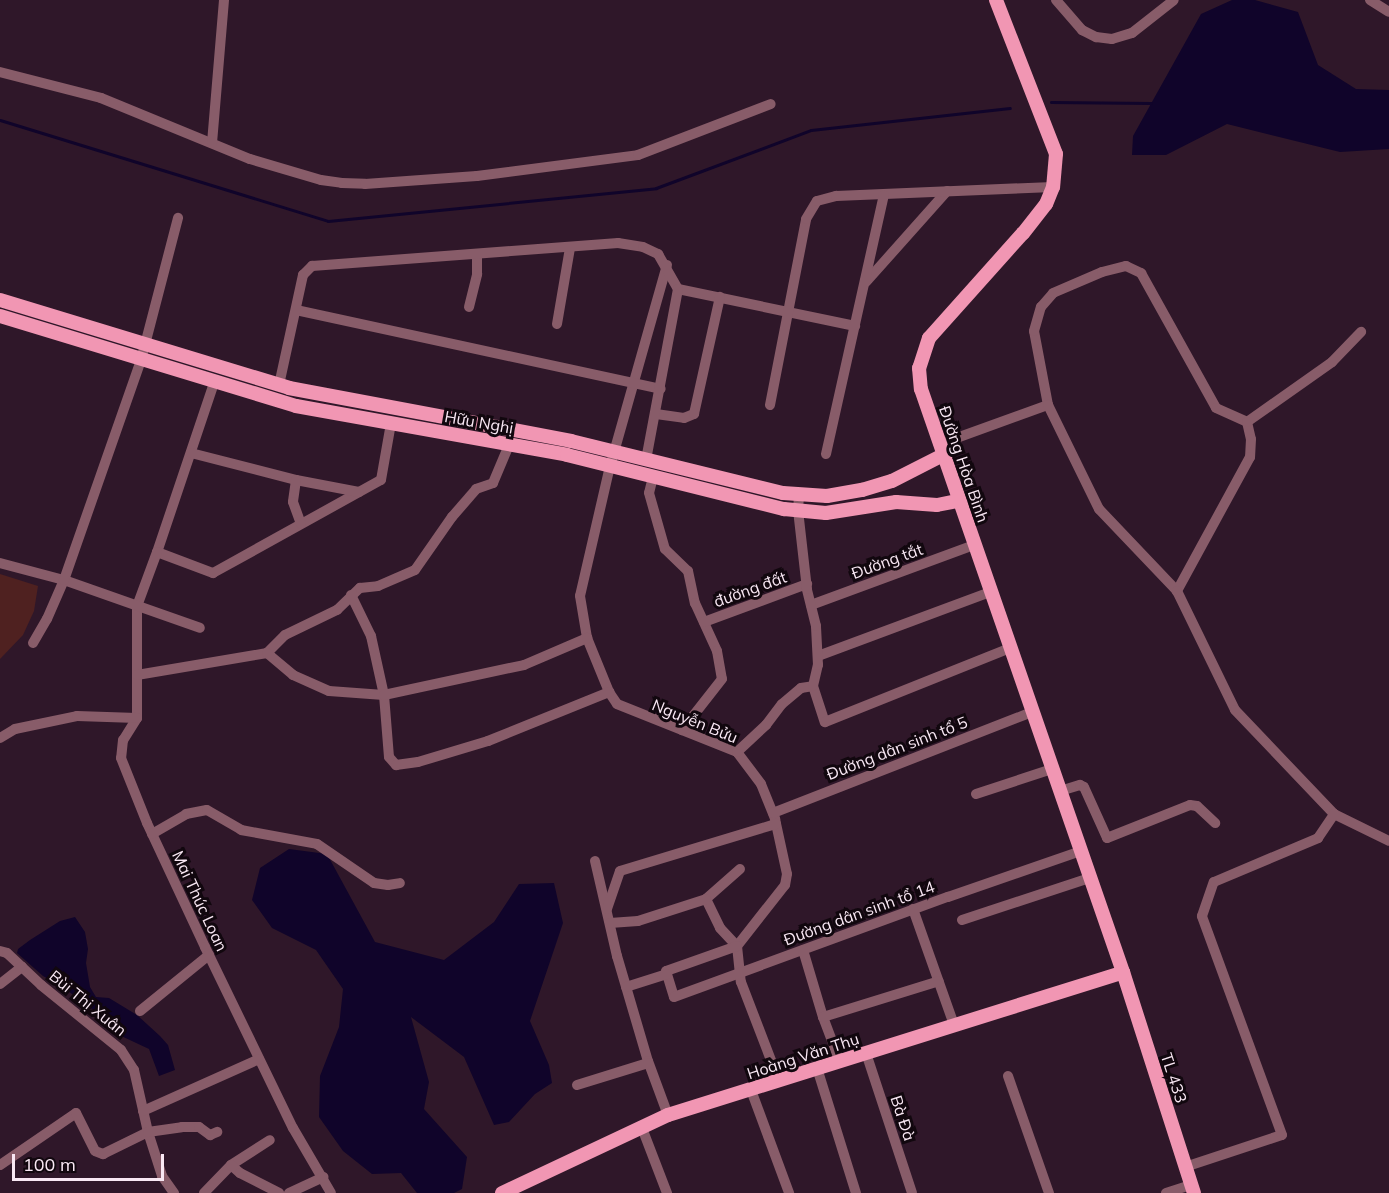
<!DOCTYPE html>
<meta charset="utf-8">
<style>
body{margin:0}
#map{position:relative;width:1389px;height:1193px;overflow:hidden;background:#2f1729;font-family:Mulish,sans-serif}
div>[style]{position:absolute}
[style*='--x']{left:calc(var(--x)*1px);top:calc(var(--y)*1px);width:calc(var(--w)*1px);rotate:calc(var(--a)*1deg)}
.green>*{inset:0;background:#4f2120}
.water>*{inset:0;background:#10042a}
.stream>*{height:3px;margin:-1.5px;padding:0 1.5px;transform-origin:1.5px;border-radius:1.5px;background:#10042a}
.minor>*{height:10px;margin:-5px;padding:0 5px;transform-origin:5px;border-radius:5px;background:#885c69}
.major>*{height:14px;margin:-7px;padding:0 7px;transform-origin:7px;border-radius:7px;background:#f196b3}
span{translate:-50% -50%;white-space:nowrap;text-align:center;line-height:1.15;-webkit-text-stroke:6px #11070e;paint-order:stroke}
.street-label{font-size:16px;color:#f9e8f4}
.scale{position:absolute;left:12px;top:1154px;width:152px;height:27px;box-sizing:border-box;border:3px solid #f9e8f4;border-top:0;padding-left:8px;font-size:18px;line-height:21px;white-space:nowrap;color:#f9e8f4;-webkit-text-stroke:4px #11070e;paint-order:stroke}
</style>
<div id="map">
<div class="green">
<div style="clip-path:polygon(0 574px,38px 586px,34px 611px,23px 635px,0 659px)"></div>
</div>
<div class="water">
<div style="clip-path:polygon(1232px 0,1255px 0,1298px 12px,1318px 65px,1356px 89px,1389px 90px,1389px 149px,1340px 152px,1227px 124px,1166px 155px,1132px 155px,1133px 136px,1201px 14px)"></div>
<div style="clip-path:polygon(289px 849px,327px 854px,375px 942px,444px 960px,494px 922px,519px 884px,554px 883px,563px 923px,530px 1021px,549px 1065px,552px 1083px,535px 1094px,509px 1122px,494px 1125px,464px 1057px,411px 1017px,429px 1082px,424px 1109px,467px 1157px,462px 1189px,454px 1193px,417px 1193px,401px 1173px,372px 1174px,343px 1151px,319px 1117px,320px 1076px,339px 1027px,343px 989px,316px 950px,272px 928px,252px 900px,260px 868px)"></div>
<div style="clip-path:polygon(75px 917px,85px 932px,88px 949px,86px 963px,90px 987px,96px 997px,109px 998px,137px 1015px,160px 1036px,168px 1045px,175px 1070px,159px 1076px,149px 1049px,117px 1034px,92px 1009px,64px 988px,43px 976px,17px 953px,18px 949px,30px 940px,60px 921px)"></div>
</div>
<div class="stream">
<div style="--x:1051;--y:102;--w:100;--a:0.6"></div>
<div style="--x:0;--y:120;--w:343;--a:17.1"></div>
<div style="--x:328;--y:221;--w:330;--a:-5.7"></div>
<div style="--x:656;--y:188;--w:165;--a:-20.5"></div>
<div style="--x:811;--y:130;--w:200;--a:-6.3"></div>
</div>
<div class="minor">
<div style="--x:1056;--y:0;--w:40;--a:49"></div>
<div style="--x:1082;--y:30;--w:16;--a:27"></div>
<div style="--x:1096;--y:37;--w:16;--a:7"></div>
<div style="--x:1112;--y:39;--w:21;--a:-17"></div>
<div style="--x:1132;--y:33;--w:53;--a:-38.2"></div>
<div style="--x:1370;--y:0;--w:22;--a:32"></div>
<div style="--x:0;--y:72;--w:104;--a:14.4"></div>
<div style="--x:101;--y:98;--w:161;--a:22.3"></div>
<div style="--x:250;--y:159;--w:74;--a:16.5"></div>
<div style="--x:321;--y:180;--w:21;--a:8"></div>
<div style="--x:342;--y:183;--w:23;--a:2"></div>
<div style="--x:365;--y:184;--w:112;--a:-4.1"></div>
<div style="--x:477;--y:176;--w:162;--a:-7.4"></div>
<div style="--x:638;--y:155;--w:142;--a:-21"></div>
<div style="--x:212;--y:143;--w:144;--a:-85.2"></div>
<div style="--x:667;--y:265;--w:209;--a:105.8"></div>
<div style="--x:610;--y:466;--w:133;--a:103"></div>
<div style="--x:580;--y:596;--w:43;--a:80.5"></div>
<div style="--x:587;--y:638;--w:58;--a:67.8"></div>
<div style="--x:609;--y:692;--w:14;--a:56"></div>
<div style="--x:617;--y:704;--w:129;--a:21.8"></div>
<div style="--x:737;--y:752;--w:40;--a:53"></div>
<div style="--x:761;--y:784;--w:38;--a:68"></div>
<div style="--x:775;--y:819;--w:56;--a:77.7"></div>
<div style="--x:787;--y:874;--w:11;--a:100"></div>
<div style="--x:785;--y:885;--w:78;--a:128.2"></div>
<div style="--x:737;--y:946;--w:36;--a:84"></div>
<div style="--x:741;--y:982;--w:106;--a:69"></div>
<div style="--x:866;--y:282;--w:122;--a:-48.3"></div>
<div style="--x:469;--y:307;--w:34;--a:-76"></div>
<div style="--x:477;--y:274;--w:19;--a:-90"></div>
<div style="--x:296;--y:310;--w:373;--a:12.2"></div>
<div style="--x:557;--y:324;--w:77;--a:-80.3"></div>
<div style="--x:214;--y:383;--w:178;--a:108.6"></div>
<div style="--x:157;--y:552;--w:60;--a:20.6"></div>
<div style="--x:213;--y:573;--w:192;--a:-29"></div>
<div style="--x:381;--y:480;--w:58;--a:-80"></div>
<div style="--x:279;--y:385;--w:113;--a:-77.7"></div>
<div style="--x:303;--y:275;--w:13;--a:-45"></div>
<div style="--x:312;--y:266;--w:307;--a:-4.3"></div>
<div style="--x:618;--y:243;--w:25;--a:9"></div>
<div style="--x:643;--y:247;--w:17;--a:25"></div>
<div style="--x:658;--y:254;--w:40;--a:60.3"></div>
<div style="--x:678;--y:289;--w:181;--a:11.8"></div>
<div style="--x:770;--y:405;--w:189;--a:-79"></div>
<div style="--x:806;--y:219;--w:21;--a:-59"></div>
<div style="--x:817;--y:201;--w:20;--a:-15"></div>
<div style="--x:836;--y:196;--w:217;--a:-2.4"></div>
<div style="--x:1048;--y:405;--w:75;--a:-100.7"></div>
<div style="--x:1034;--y:331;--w:25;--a:-74"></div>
<div style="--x:1041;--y:307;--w:18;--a:-49"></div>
<div style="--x:1053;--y:293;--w:53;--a:-23.2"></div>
<div style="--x:1102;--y:272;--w:25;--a:-14"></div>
<div style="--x:1126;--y:266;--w:17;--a:25"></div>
<div style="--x:1141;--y:273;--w:154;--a:60.9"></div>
<div style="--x:1216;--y:408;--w:34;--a:24"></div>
<div style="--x:1247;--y:422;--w:17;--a:77"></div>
<div style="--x:1251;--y:439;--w:18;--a:93"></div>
<div style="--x:1250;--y:457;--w:153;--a:118.6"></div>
<div style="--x:656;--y:414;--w:28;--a:8"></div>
<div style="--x:684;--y:418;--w:11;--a:-22"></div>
<div style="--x:694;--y:414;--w:120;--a:-77.5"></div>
<div style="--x:1247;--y:422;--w:104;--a:-35.2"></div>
<div style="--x:1332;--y:362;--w:42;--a:-46"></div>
<div style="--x:940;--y:444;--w:115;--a:-19.9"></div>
<div style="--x:1048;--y:405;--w:116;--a:63.9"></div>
<div style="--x:1099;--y:509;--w:113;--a:46.4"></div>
<div style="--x:1177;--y:591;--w:132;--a:64"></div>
<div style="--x:1235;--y:710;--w:144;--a:46.4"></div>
<div style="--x:1334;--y:814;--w:61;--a:26.1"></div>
<div style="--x:191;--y:453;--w:108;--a:14.4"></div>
<div style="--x:296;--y:480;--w:64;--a:10.8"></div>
<div style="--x:826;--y:454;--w:265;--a:-77.4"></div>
<div style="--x:646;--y:460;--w:174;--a:-79.4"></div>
<div style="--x:653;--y:477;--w:16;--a:104"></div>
<div style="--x:649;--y:493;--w:58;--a:74.1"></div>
<div style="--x:665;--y:549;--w:32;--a:44"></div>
<div style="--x:688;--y:571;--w:33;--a:78"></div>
<div style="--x:695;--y:603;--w:53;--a:65.4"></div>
<div style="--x:717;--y:651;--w:28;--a:80"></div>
<div style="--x:722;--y:679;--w:65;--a:128.1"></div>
<div style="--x:296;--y:480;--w:22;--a:98"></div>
<div style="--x:293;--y:502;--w:23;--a:70"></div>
<div style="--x:157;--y:552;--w:58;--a:110.3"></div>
<div style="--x:137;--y:606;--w:112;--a:90"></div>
<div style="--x:137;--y:718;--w:26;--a:122"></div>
<div style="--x:123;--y:740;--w:18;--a:96"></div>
<div style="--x:121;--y:758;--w:70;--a:68.2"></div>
<div style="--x:147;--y:823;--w:137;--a:64.9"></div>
<div style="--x:205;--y:947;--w:201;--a:64.1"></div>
<div style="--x:293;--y:1128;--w:75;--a:59.7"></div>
<div style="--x:0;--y:563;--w:66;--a:14.9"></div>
<div style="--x:64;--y:580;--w:144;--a:19.4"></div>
<div style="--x:351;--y:595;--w:46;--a:64"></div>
<div style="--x:371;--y:636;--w:60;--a:77.6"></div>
<div style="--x:384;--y:695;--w:62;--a:85.4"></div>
<div style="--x:389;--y:757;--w:11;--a:49"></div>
<div style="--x:396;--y:765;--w:22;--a:-8"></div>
<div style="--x:418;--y:762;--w:73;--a:-16.7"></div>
<div style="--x:488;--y:741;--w:131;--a:-22"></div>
<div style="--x:811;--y:605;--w:174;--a:-20.2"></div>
<div style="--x:704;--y:622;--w:110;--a:-20.3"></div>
<div style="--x:33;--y:643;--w:28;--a:-60"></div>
<div style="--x:47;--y:619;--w:43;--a:-66.4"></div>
<div style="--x:64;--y:580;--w:233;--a:-70.7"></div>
<div style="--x:141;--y:360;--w:147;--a:-75.4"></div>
<div style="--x:267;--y:653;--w:25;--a:-45"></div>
<div style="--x:285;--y:635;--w:58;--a:-25.7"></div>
<div style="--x:337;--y:610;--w:32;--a:-44"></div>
<div style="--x:360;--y:588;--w:18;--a:-6"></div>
<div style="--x:378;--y:586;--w:40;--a:-23.4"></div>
<div style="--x:415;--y:570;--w:65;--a:-55.1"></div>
<div style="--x:452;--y:517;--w:37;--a:-49"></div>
<div style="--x:476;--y:489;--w:18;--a:-19"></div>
<div style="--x:493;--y:483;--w:41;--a:-67.2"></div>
<div style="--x:818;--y:656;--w:184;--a:-20.4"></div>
<div style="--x:137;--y:675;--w:132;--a:-9.6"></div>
<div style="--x:267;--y:653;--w:34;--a:40"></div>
<div style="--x:293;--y:675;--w:39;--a:24"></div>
<div style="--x:329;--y:691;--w:55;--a:4.2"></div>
<div style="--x:384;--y:695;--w:143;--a:-12.1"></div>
<div style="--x:524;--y:665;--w:69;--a:-23.2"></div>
<div style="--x:813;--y:686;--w:38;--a:72"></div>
<div style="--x:825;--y:722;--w:199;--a:-21.8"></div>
<div style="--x:0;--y:738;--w:17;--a:-31"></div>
<div style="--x:15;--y:729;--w:63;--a:-11.8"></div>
<div style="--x:77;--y:716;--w:60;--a:1.9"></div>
<div style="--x:737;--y:752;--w:40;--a:-43"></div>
<div style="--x:766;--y:725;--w:26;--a:-53"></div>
<div style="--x:782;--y:704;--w:25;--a:-40"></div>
<div style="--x:801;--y:688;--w:12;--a:-9"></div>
<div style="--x:813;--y:686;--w:22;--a:-77"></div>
<div style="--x:818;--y:665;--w:39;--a:-93"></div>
<div style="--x:816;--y:626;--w:38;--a:-104"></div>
<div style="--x:807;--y:589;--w:80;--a:-96.5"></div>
<div style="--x:798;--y:510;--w:15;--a:-86"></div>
<div style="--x:1060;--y:791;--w:21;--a:-17"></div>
<div style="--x:1080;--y:785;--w:4;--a:27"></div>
<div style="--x:1084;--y:787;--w:56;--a:65.7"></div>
<div style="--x:1107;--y:838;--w:89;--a:-21.7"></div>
<div style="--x:1190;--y:805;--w:7;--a:8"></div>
<div style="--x:1197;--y:806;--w:25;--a:43"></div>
<div style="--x:976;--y:794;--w:80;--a:-18.2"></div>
<div style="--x:773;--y:813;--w:278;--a:-21.3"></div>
<div style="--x:152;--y:834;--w:39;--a:-30"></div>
<div style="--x:186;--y:814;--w:21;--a:-11"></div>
<div style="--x:207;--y:810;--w:39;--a:30"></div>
<div style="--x:241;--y:830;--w:77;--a:10.4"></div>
<div style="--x:317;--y:844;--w:69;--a:34.4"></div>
<div style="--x:374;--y:883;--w:14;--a:8"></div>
<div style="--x:388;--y:885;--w:12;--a:-9"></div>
<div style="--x:595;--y:861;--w:98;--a:77"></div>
<div style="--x:617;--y:956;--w:109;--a:73.6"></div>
<div style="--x:648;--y:1061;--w:58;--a:69.7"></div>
<div style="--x:740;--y:869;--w:45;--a:138.6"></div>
<div style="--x:706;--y:899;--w:32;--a:64"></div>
<div style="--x:720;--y:928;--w:25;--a:47"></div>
<div style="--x:737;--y:946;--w:75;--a:160.6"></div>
<div style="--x:666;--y:971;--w:27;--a:73"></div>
<div style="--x:674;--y:997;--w:292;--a:-20.1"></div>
<div style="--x:948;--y:897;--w:141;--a:-19.1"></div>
<div style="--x:607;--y:909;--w:40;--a:-71.1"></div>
<div style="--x:620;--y:871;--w:163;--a:-16.8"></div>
<div style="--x:913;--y:909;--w:123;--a:70.5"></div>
<div style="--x:962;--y:920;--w:135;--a:-18.2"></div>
<div style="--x:610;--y:923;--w:28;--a:-4"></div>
<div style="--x:638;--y:921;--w:71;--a:-17.9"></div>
<div style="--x:803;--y:950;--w:70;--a:73.4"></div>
<div style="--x:0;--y:951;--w:7;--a:16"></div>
<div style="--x:7;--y:953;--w:47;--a:43.3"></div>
<div style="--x:41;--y:985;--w:103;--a:39.1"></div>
<div style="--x:121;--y:1050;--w:24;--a:57"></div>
<div style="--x:134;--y:1070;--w:64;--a:77.3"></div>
<div style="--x:148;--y:1132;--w:46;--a:72.3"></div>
<div style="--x:162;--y:1176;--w:21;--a:55"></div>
<div style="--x:0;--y:984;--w:28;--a:-38"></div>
<div style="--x:626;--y:987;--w:43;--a:-17.6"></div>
<div style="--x:140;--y:1011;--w:89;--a:-39.1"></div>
<div style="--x:866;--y:1053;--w:147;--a:71.8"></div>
<div style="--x:840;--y:1062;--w:48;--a:-110.7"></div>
<div style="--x:823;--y:1017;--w:121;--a:-17.2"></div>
<div style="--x:817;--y:1068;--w:131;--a:72.7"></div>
<div style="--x:1008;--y:1076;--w:124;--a:70.7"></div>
<div style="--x:577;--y:1085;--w:74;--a:-17.2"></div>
<div style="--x:751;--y:1090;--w:110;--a:69.7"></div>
<div style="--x:143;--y:1111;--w:127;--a:-24.1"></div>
<div style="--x:642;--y:1128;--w:70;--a:69"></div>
<div style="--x:0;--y:1165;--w:92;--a:-34.4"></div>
<div style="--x:76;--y:1113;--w:42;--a:63.4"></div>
<div style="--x:95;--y:1151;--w:9;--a:21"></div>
<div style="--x:103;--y:1154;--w:50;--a:-26.1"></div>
<div style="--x:148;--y:1132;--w:34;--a:-8"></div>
<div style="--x:182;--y:1127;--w:17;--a:0"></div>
<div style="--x:199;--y:1127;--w:14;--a:36"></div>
<div style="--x:210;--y:1135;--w:8;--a:-23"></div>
<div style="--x:231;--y:1165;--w:46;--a:-32.7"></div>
<div style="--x:1185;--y:1167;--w:102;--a:-18.3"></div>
<div style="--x:1282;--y:1135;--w:233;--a:-110.1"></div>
<div style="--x:1202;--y:916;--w:36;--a:-71"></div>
<div style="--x:1214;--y:882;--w:113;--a:-22.9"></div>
<div style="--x:1318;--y:838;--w:29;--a:-56"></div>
<div style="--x:204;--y:1193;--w:39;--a:-46"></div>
<div style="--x:231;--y:1165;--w:12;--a:42"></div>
<div style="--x:240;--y:1173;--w:44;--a:27.1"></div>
<div style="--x:289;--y:1193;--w:38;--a:-25"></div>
<div style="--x:1166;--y:1193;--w:26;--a:-18"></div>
</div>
<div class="major">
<div style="--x:996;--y:0;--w:165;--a:68.7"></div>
<div style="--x:1056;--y:154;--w:33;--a:95"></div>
<div style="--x:1053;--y:187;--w:18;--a:112"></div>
<div style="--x:1046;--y:204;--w:37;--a:128"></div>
<div style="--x:1023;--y:233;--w:141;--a:131.8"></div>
<div style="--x:929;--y:338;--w:32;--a:108"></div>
<div style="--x:919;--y:368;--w:21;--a:85"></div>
<div style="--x:921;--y:389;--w:617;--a:70.89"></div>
<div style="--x:1123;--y:972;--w:232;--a:72.2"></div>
<div style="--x:0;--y:300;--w:302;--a:16.9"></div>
<div style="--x:289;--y:388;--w:287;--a:10.6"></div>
<div style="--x:571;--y:441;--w:218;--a:13.8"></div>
<div style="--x:783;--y:493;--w:44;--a:3.9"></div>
<div style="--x:827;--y:496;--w:36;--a:-10"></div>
<div style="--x:862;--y:490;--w:31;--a:-17"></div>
<div style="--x:892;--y:481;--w:57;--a:-27"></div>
<div style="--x:0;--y:316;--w:309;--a:16.9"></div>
<div style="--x:296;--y:406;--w:275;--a:10.2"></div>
<div style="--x:567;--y:455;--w:224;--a:14"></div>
<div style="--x:784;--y:509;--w:42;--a:5.4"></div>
<div style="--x:826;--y:513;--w:71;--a:-8.9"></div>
<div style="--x:896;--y:502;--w:41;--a:4.2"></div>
<div style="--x:937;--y:505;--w:21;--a:-11"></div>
<div style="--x:502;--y:1193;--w:183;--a:-25.2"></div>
<div style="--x:668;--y:1115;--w:477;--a:-17.4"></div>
</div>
<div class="street-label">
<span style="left:479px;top:422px;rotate:10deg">Hữu Nghị</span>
<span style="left:964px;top:464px;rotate:71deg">Đường Hòa Bình</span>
<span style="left:887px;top:561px;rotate:-20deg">Đường tắt</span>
<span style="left:750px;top:589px;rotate:-20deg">đường đất</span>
<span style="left:695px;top:721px;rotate:22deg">Nguyễn Bửu</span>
<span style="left:897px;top:748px;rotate:-21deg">Đường dân sinh tổ 5</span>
<span style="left:200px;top:901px;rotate:65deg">Mai Thúc Loan</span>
<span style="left:859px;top:913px;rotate:-20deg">Đường dân sinh tổ 14</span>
<span style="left:88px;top:1003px;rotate:39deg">Bùi Thị Xuân</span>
<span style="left:803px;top:1056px;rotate:-18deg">Hoàng Văn Thụ</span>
<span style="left:1174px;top:1078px;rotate:72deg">TL 433</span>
<span style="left:903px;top:1118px;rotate:72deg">Bà Đà</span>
</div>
<div class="scale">100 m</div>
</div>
